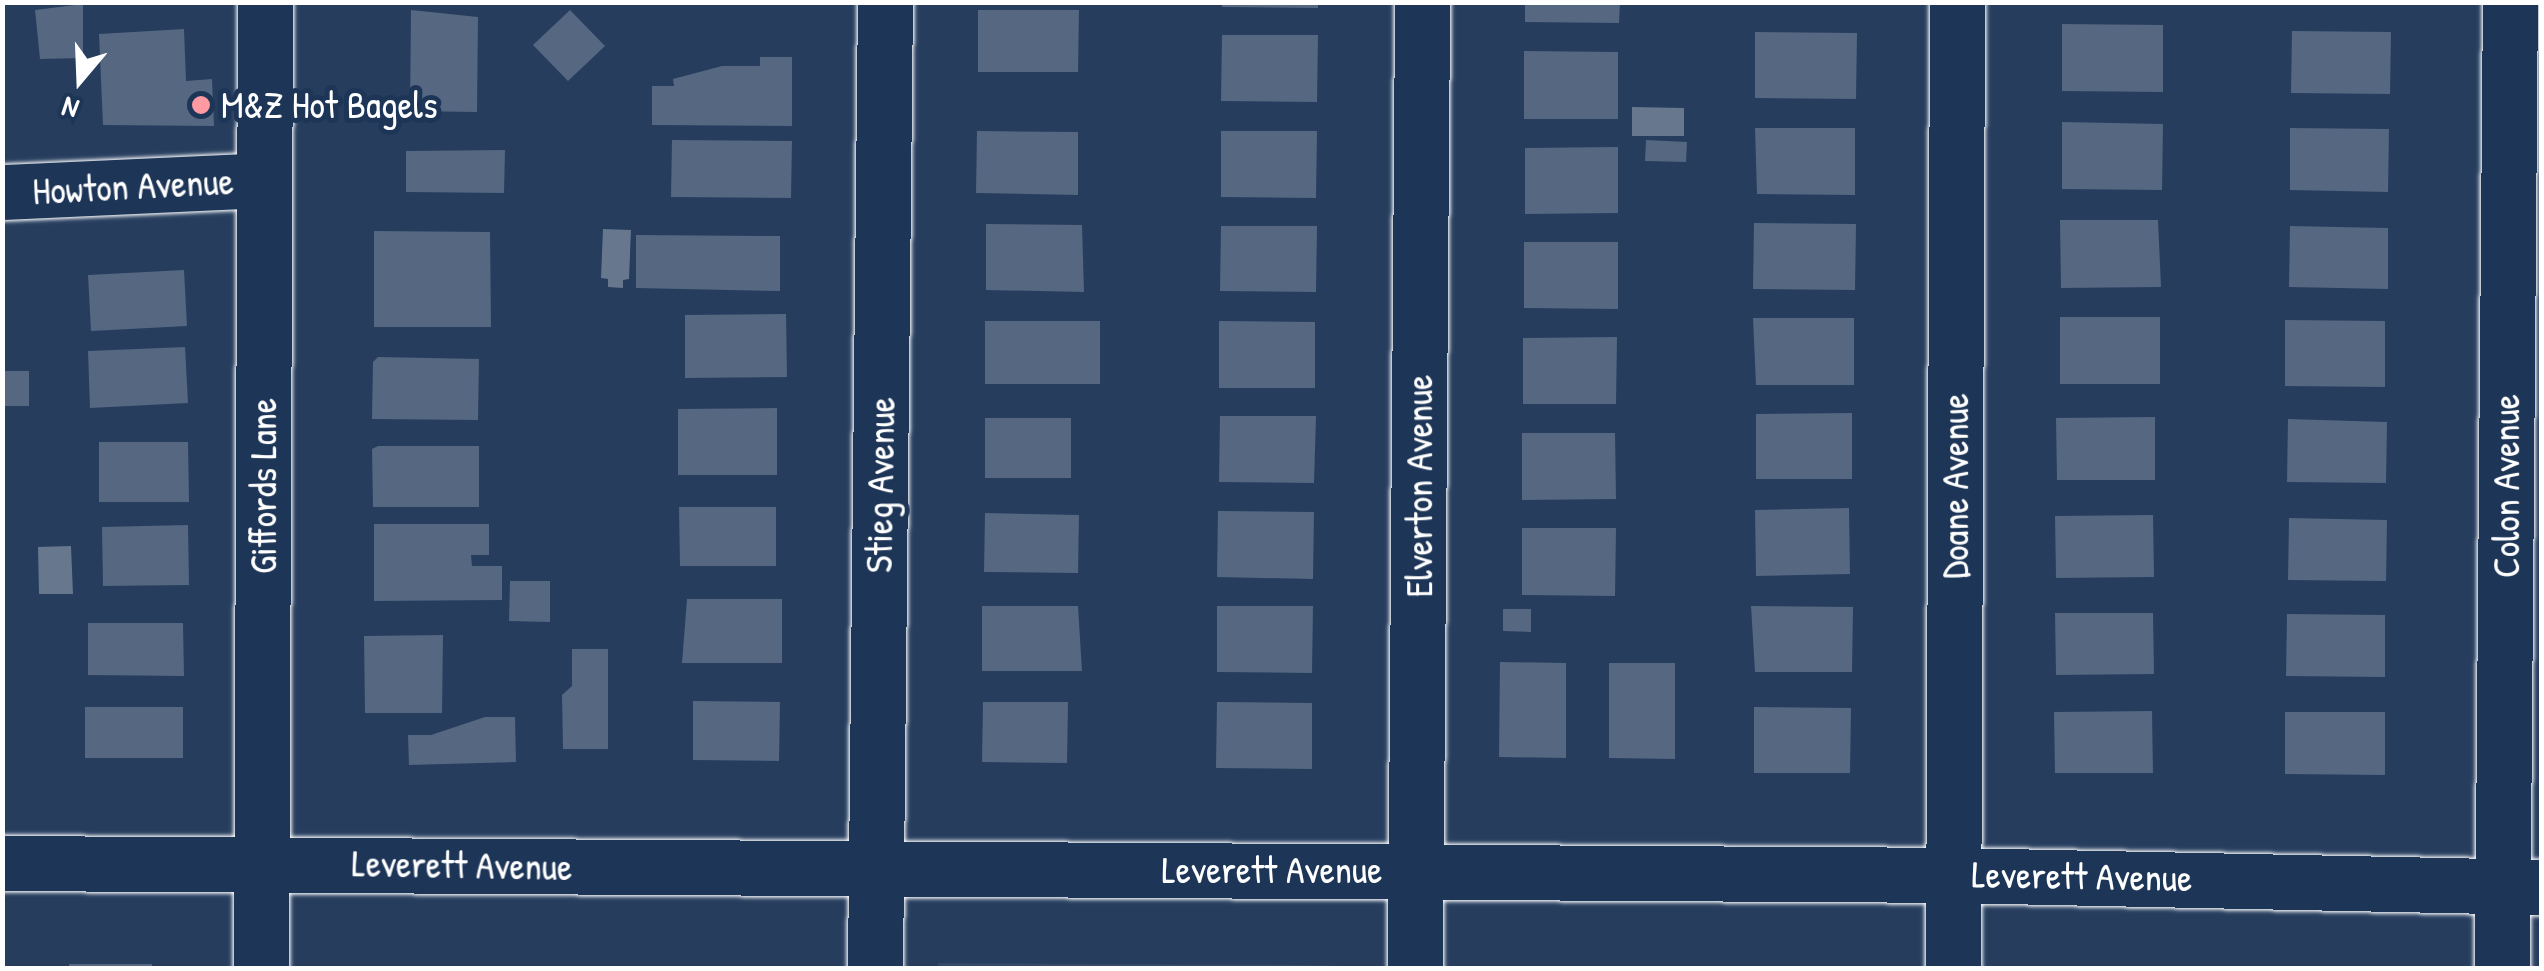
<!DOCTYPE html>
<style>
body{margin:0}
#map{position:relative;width:2544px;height:971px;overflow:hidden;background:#263d5e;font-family:"Patrick Hand",sans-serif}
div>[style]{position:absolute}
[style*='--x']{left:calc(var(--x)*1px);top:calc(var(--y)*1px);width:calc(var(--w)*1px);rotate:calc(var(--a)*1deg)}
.built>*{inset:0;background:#344a68}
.water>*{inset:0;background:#67788e}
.building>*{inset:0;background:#556781}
.roads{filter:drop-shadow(0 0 2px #fff) drop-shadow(0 0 2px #fff)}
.minor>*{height:55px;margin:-27.5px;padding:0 27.5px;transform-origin:27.5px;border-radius:27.5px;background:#1d3557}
.tertiary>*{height:55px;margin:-27.5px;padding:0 27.5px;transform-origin:27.5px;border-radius:27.5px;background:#1d3557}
.dots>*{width:28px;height:28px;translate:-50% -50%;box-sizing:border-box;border:5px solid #1d3557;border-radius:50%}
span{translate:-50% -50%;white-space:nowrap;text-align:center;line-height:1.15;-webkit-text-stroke:10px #1d3557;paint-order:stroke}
.poi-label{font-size:38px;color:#fff}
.left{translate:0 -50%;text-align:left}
.street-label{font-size:38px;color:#fff}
.frame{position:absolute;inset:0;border:5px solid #fff;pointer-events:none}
.north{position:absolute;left:30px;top:30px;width:100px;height:100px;-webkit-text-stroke:8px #1d3557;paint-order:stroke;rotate:199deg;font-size:28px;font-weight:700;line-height:40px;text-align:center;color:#fff}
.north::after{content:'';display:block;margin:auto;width:35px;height:45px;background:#fff;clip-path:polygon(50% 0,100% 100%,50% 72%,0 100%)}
</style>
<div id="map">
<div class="built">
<div style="clip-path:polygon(938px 963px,1303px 965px,1347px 966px,938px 968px)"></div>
</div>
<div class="water">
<div style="clip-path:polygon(1632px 107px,1684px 108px,1684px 136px,1632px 136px)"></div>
<div style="clip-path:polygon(603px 229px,631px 230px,629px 279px,623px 280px,623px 288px,608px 287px,608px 279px,601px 278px)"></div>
<div style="clip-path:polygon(71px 546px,73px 594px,39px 594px,38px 547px)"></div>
</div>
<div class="building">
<div style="clip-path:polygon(1222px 2px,1318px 2px,1318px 8px,1222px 7px)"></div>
<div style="clip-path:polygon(1525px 2px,1620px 2px,1619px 23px,1525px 22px)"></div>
<div style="clip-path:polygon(83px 4px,83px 58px,40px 59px,35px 10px)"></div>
<div style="clip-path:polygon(411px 10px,478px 17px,477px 112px,410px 111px)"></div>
<div style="clip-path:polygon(570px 10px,605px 46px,568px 81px,533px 45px)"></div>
<div style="clip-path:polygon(978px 10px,1079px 10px,1078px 72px,978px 72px)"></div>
<div style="clip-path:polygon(2062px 24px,2163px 25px,2163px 92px,2062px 91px)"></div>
<div style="clip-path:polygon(184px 29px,186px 81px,212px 79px,214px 126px,103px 125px,99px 34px)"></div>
<div style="clip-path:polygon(2292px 31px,2391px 32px,2390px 94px,2291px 93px)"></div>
<div style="clip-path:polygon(1755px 32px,1857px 33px,1856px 99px,1755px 98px)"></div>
<div style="clip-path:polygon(1222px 35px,1318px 35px,1317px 102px,1221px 101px)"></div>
<div style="clip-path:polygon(1524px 51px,1618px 52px,1618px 119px,1524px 119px)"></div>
<div style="clip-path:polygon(760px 57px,792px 57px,792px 126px,652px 125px,652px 86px,674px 86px,673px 79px,722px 66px,760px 66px)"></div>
<div style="clip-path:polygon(2062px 122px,2163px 124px,2162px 190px,2062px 189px)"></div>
<div style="clip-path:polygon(1755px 128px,1855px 128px,1855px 195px,1757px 194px)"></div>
<div style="clip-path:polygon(2290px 128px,2389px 129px,2388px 192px,2290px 190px)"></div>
<div style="clip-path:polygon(977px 131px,1078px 132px,1078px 195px,976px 193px)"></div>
<div style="clip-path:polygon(1221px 131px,1317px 131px,1316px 198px,1221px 197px)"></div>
<div style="clip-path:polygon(672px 140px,792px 141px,791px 198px,671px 197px)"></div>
<div style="clip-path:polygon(1646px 140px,1687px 142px,1686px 162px,1645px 161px)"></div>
<div style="clip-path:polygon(1618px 147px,1618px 213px,1525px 214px,1525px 148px)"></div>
<div style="clip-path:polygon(505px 150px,504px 193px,406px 192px,406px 151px)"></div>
<div style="clip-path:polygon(2060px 220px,2158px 220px,2161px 287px,2061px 288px)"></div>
<div style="clip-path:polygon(1754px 223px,1856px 224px,1855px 290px,1753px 289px)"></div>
<div style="clip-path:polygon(986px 224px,1082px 225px,1084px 292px,986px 290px)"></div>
<div style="clip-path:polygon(1221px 226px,1317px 226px,1316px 292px,1220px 291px)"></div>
<div style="clip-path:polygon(2290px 226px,2388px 228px,2388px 289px,2289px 287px)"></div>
<div style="clip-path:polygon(374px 231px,490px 232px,491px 327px,374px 327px)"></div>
<div style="clip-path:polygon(636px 235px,780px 236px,780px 291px,636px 288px)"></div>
<div style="clip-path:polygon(1524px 242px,1618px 242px,1618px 309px,1524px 308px)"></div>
<div style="clip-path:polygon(184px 270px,187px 326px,91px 331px,88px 275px)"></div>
<div style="clip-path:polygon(786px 314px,787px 377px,685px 378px,685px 315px)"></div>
<div style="clip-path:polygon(2060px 317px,2160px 317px,2160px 384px,2060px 384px)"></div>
<div style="clip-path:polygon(1753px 318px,1854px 318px,1854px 385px,1756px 385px)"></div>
<div style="clip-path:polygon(2285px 320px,2385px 321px,2385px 387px,2285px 386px)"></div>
<div style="clip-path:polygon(985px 321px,1100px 321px,1100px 384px,985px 384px)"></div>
<div style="clip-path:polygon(1219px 321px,1315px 322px,1315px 388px,1219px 388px)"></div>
<div style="clip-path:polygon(1617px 337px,1616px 404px,1523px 404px,1523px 338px)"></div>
<div style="clip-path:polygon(185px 347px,188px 403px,90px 408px,88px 351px)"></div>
<div style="clip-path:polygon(378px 357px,479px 359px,478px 420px,372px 419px,373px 362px)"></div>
<div style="clip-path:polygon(5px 371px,29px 371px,29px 406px,4px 406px)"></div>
<div style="clip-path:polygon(777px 408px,777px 475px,678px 475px,678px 409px)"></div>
<div style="clip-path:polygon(1852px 413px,1852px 479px,1756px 479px,1756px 414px)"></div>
<div style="clip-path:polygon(1220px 416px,1316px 416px,1314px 483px,1219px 482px)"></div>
<div style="clip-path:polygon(2155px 417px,2155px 480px,2057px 480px,2056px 418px)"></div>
<div style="clip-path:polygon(985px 418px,1071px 418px,1071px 478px,985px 478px)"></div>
<div style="clip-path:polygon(2288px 419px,2387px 422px,2386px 483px,2287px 482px)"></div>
<div style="clip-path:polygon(1522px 433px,1615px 433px,1616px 499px,1522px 500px)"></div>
<div style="clip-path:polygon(99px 442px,188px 442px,189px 502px,99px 502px)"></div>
<div style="clip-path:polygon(378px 446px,479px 446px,479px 507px,373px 507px,372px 449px)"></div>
<div style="clip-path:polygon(679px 507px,776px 507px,776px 566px,680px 566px)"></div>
<div style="clip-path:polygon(1849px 508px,1850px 574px,1756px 576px,1755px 510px)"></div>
<div style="clip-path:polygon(1218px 511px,1314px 512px,1313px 579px,1217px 577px)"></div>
<div style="clip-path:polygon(985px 513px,1079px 515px,1078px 573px,984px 572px)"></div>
<div style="clip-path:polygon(2153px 515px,2154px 577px,2056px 578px,2055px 516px)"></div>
<div style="clip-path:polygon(2289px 518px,2387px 520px,2386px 581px,2288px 580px)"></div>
<div style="clip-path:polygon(374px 524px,489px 524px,489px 555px,471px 555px,472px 566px,502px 566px,502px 600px,374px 601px)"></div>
<div style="clip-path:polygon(188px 525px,189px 585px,103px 586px,102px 527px)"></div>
<div style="clip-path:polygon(1522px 528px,1616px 528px,1615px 596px,1522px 595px)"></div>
<div style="clip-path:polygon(510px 581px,550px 581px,550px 622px,509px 621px)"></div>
<div style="clip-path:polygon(687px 599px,782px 599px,782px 663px,682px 663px)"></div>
<div style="clip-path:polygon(982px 606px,1078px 606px,1082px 671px,982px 671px)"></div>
<div style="clip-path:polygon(1217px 606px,1313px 606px,1312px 673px,1217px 672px)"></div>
<div style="clip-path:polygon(1751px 606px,1853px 607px,1852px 672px,1755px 672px)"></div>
<div style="clip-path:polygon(1503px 609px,1531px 609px,1531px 632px,1503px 631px)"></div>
<div style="clip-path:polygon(2055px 613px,2153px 613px,2154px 674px,2056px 675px)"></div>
<div style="clip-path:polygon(2287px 614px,2385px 615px,2385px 677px,2286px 676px)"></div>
<div style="clip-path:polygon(88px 623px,183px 623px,184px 676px,88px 675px)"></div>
<div style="clip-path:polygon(443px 635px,442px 713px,365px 713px,364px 636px)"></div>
<div style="clip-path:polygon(572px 649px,608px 649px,608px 749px,563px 749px,562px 695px,572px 686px)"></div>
<div style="clip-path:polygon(1500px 662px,1566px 663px,1566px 758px,1499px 757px)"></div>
<div style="clip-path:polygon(1609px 663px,1675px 663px,1675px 759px,1609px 758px)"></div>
<div style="clip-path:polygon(693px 701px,780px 702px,779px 761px,693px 760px)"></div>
<div style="clip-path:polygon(983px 702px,1068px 702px,1067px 763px,982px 762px)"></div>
<div style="clip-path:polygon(1217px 702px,1312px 703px,1312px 769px,1216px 768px)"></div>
<div style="clip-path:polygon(85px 707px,183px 707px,183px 758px,85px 758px)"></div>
<div style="clip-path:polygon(1754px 707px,1851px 708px,1850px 773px,1754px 773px)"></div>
<div style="clip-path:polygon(2152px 711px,2153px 773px,2055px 773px,2054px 712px)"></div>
<div style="clip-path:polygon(2285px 712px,2385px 712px,2385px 775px,2285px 774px)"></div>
<div style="clip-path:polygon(485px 717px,515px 717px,516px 762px,409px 765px,408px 735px,431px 735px)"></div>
<div style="clip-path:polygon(69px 964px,152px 964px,152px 968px,69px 968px)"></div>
</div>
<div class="roads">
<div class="minor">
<div style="--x:2;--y:192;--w:262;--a:-2.6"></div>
<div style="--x:2;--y:863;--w:1952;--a:0.35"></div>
<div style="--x:1954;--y:875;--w:588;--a:1.17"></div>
<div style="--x:875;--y:968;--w:966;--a:-89.41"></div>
<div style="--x:1415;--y:968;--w:966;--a:-89.58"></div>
<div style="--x:1953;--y:968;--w:966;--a:-89.76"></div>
<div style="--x:2502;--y:968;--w:966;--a:-89.53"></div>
</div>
<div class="tertiary">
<div style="--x:261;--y:968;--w:966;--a:-89.76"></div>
</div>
</div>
<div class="dots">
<div style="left:201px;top:105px;background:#ff9aa2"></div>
</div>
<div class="poi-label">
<span class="left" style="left:221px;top:105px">M&amp;Z Hot Bagels</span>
</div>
<div class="street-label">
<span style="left:133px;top:186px;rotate:-3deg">Howton Avenue</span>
<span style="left:880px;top:485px;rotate:-89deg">Stieg Avenue</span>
<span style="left:263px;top:486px;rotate:-90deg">Giffords Lane</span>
<span style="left:1419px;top:486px;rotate:-90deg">Elverton Avenue</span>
<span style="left:1955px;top:486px;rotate:-90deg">Doane Avenue</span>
<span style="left:2506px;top:486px;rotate:-90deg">Colon Avenue</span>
<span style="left:462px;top:865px;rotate:1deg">Leverett Avenue</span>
<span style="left:1272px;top:870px">Leverett Avenue</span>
<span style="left:2082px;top:876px;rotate:1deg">Leverett Avenue</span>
</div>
<div class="frame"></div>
<div class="north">N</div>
</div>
